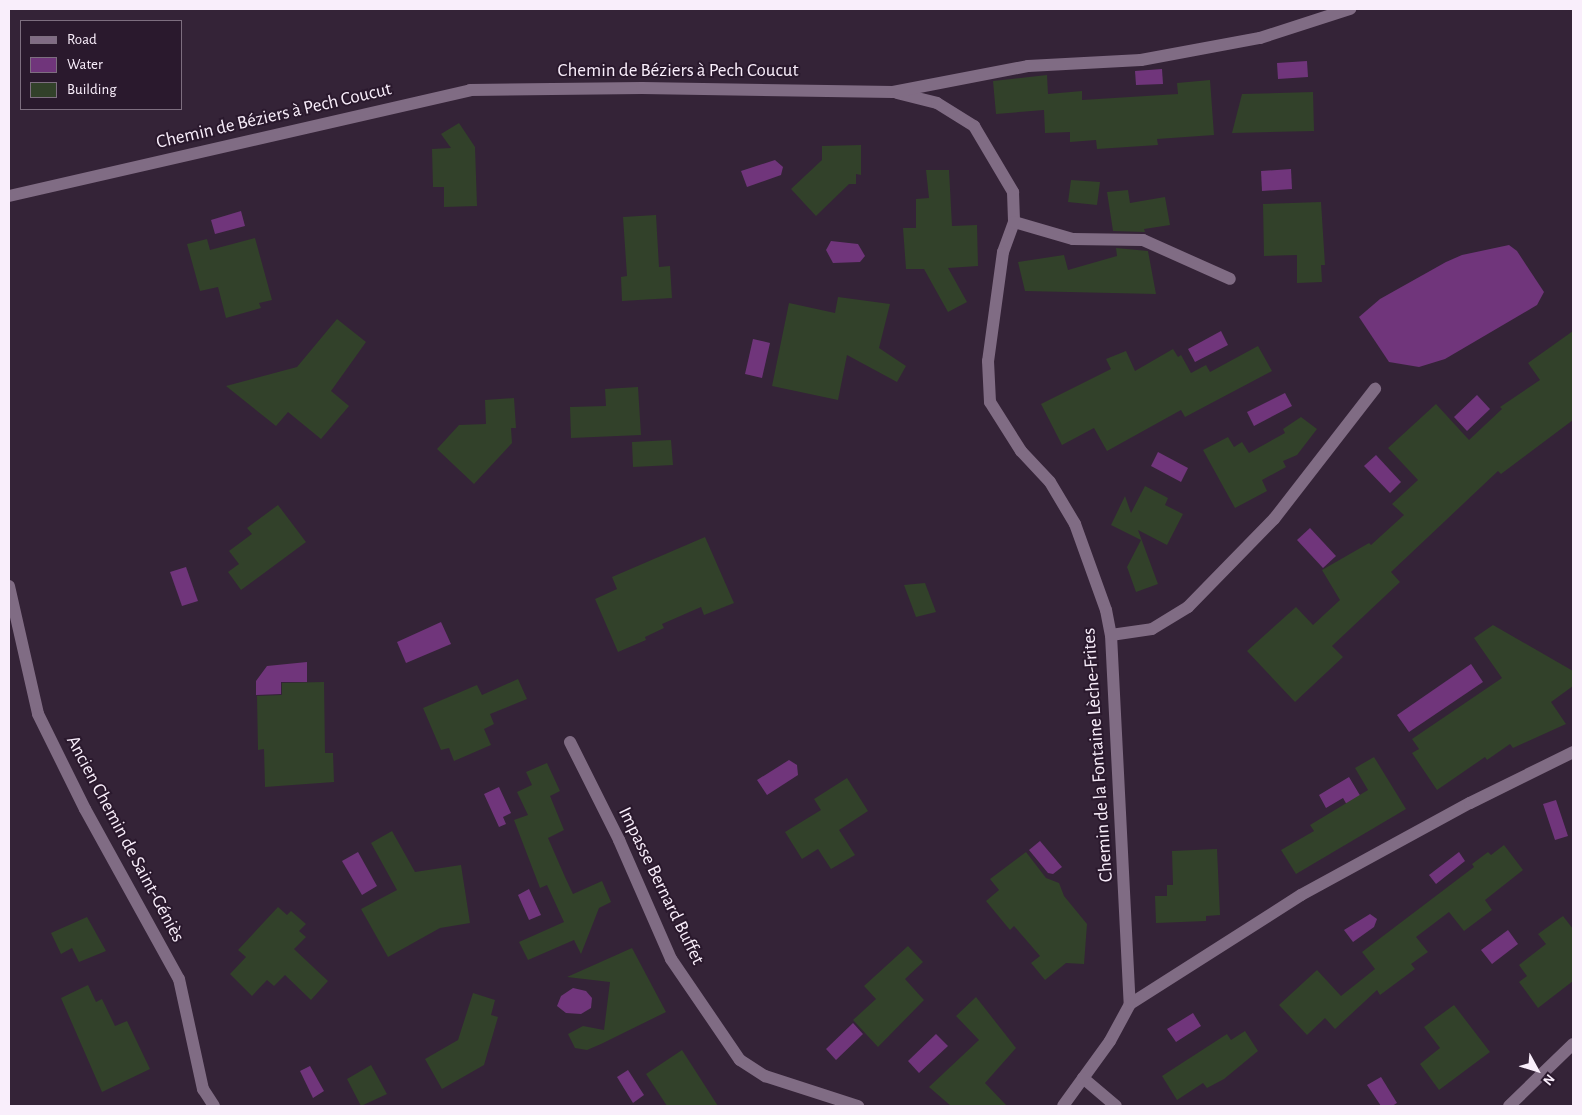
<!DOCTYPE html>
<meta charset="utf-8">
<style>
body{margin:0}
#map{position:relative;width:1582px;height:1115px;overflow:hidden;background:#342337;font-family:"Alegreya Sans",sans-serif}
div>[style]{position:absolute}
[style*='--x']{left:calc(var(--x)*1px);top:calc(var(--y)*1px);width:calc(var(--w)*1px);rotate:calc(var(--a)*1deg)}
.water>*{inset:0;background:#70357b}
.building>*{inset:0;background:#32412a}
.minor>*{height:12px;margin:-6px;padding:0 6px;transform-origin:6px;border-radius:6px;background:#806c84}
span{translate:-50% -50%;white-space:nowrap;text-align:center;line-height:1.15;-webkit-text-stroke:4px #2a192d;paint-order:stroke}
.street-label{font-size:19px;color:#f9eefb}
.frame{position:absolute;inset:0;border:10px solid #f9eefb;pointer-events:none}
.legend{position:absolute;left:20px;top:20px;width:162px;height:90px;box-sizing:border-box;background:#2a192d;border:1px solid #7d6e7f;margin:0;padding:6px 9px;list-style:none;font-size:15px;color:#f9eefb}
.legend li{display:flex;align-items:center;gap:10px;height:25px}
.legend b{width:25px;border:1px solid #7d6e7f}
.north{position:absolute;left:1512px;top:1045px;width:50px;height:50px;-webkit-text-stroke:4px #2a192d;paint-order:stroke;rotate:129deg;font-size:14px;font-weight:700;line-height:20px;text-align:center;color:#f9eefb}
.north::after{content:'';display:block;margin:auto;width:18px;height:22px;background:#f9eefb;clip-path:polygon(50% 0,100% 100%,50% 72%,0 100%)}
</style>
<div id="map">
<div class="water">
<div style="clip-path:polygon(1307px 61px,1308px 77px,1278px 79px,1277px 63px)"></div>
<div style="clip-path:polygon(1162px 69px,1163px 84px,1136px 85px,1135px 71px)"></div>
<div style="clip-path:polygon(775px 160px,783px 167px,781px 175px,747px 187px,741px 171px)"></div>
<div style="clip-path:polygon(1291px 169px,1292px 189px,1262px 191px,1261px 171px)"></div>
<div style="clip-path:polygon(241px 211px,245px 226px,215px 234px,211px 220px)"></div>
<div style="clip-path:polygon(831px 241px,858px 244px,865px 256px,860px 262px,833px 263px,826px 250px)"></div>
<div style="clip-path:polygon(1509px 245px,1517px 251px,1544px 292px,1537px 305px,1445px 359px,1419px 367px,1389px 362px,1359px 317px,1380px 299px,1446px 262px,1462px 255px)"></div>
<div style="clip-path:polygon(1221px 331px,1228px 345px,1195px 362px,1188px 349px)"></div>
<div style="clip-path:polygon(753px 339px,770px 343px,762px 378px,745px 374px)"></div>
<div style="clip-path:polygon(1285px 393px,1292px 406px,1254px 426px,1247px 412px)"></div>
<div style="clip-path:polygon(1477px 395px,1490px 409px,1467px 431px,1454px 417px)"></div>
<div style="clip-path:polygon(1158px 452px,1188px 468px,1181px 482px,1151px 466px)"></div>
<div style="clip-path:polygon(1376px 455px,1401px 482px,1390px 493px,1364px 466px)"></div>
<div style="clip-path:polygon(1310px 528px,1336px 556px,1323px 568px,1297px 540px)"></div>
<div style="clip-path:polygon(186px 567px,198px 601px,182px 606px,170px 572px)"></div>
<div style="clip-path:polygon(441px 622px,451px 644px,406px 663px,397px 642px)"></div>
<div style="clip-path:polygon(307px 662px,307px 682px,281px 682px,281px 694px,256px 695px,256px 681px,267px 666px)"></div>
<div style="clip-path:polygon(1471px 664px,1483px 682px,1409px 732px,1397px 715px)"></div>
<div style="clip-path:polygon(789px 760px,797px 765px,798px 775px,767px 795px,757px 780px)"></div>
<div style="clip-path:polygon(1349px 777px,1361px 797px,1347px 805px,1343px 798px,1326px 808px,1319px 795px)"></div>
<div style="clip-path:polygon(499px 787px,511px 813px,503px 817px,506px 824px,499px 827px,484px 794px)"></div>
<div style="clip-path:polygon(1556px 800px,1568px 836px,1555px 840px,1543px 804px)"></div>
<div style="clip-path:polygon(1040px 841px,1062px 867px,1053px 874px,1048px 873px,1029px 850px)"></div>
<div style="clip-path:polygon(358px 852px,377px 886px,362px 895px,342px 861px)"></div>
<div style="clip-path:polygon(1459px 852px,1465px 861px,1436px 884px,1429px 875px)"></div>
<div style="clip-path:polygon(529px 889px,541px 915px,529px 920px,518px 895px)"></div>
<div style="clip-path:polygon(1370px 914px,1377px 919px,1374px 927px,1353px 942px,1344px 930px)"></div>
<div style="clip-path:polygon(1508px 930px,1518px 944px,1492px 964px,1481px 950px)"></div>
<div style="clip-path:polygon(573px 988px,586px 991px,592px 998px,591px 1008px,581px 1014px,566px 1013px,557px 1006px,561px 996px)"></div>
<div style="clip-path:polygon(1193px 1013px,1201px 1026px,1176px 1042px,1167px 1029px)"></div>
<div style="clip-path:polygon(853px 1023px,863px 1034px,836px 1060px,826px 1049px)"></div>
<div style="clip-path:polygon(936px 1034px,948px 1046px,919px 1073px,908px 1061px)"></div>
<div style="clip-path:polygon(310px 1066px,324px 1091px,313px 1098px,300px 1071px)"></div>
<div style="clip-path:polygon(628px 1070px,644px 1095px,633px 1103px,617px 1077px)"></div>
<div style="clip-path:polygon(1381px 1077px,1397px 1103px,1392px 1106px,1381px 1106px,1367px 1085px)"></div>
</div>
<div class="building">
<div style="clip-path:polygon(1047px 75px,1048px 94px,1082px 91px,1082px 100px,1178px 94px,1177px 83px,1210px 80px,1214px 135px,1157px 139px,1158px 145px,1097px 149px,1096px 140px,1070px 142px,1070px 132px,1045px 133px,1044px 110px,996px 114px,993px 81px)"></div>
<div style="clip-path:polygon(1313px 92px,1314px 131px,1232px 133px,1242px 94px)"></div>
<div style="clip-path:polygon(459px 123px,475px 147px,477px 206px,444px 207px,444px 187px,433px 187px,432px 149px,451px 148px,441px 134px)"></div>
<div style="clip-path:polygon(861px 145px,861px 175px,856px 174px,856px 184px,849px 184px,816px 216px,791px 189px,822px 160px,822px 146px)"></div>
<div style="clip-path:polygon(926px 170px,949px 170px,952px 226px,977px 225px,978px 266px,948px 268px,967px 302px,948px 312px,924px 269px,906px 269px,903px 228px,916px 228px,916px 199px,929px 198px)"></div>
<div style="clip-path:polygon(1071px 180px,1100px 182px,1097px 205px,1068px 202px)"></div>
<div style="clip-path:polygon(1128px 190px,1130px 203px,1165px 197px,1170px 225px,1144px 229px,1145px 232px,1113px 231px,1107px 192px)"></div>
<div style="clip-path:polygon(1321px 202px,1325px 265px,1321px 265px,1322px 282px,1297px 283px,1297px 255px,1264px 256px,1263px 204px)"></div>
<div style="clip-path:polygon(656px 215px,659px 267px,670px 266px,672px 298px,622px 301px,621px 277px,627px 276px,623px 217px)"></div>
<div style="clip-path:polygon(255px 238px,272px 300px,259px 303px,261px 308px,226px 318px,218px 287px,200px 291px,187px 244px,207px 239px,210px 250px)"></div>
<div style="clip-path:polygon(1116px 248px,1148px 251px,1156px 294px,1025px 291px,1018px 262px,1064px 255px,1068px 270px,1117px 256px)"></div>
<div style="clip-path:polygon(838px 297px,890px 304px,879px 348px,906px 366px,897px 382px,847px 355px,838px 400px,772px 386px,789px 303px,835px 313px)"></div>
<div style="clip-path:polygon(337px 319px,366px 342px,331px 391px,349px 406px,321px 439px,288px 412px,276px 426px,226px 386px,297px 367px)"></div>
<div style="clip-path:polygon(1573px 331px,1573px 420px,1501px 474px,1498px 471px,1391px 572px,1400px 582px,1332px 646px,1343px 657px,1295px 702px,1247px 651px,1296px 607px,1313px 625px,1340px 600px,1322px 570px,1369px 543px,1371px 545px,1404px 515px,1392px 504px,1418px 480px,1388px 448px,1436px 404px,1469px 440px,1502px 409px,1500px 407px,1540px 380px,1528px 363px)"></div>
<div style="clip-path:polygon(1258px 346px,1272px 371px,1185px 417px,1181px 410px,1107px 451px,1094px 428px,1062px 445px,1041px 404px,1111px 369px,1106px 359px,1126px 351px,1135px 371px,1173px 349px,1178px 357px,1181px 355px,1191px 373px,1206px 365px,1210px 372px)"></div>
<div style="clip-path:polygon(638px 387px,641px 435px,571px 438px,570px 407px,606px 406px,605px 389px)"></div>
<div style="clip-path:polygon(514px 398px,516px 428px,511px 428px,512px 443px,474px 484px,437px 449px,459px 425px,486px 424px,485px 400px)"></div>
<div style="clip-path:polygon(1301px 417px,1317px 429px,1297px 455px,1283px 461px,1286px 467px,1262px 480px,1267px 491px,1235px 508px,1203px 450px,1228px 437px,1234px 447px,1242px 442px,1249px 453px,1285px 433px,1283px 429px)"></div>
<div style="clip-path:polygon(671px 440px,673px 465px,633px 467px,632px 442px)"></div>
<div style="clip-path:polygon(1145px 486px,1168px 498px,1165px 505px,1183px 514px,1167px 545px,1138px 530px,1158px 584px,1136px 592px,1127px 567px,1141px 540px,1111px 525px,1125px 496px,1131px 513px)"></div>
<div style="clip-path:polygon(278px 505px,306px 542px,241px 590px,228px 572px,239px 564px,229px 551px,252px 534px,247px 528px)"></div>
<div style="clip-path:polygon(705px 537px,734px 603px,704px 615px,701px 607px,662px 624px,664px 628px,645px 637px,646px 640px,618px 652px,595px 599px,617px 589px,612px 577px)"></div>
<div style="clip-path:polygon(925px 583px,936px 612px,916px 617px,904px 585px)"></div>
<div style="clip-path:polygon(1493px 625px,1573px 671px,1573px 686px,1551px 702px,1566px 724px,1513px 748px,1510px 744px,1487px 760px,1485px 757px,1437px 790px,1412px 753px,1419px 749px,1412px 739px,1502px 678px,1474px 638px)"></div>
<div style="clip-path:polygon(518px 679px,527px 699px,490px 714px,494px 724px,484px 729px,491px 745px,454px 761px,449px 748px,441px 750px,423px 708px,477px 685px,482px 695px)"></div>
<div style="clip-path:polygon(324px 682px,325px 753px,333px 753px,334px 782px,265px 787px,264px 749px,258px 750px,257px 696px,282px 695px,282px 683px)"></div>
<div style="clip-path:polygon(1374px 757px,1406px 809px,1296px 874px,1281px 850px,1314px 831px,1310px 825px,1368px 790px,1355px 768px)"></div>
<div style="clip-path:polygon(547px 763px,560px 791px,550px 796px,564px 830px,548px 838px,565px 877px,573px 894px,602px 881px,611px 902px,599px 908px,581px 954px,574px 940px,528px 960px,519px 942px,564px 922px,547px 885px,540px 888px,514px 820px,528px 815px,517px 792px,532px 785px,526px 772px)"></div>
<div style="clip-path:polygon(847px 778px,868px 811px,839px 830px,855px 855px,831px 869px,818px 849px,802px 859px,785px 832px,821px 810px,814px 799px)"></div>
<div style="clip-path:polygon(392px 831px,415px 872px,461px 865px,470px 923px,440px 928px,388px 957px,361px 909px,397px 890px,371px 843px)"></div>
<div style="clip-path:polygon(1504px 845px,1523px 870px,1485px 900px,1492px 910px,1464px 931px,1449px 912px,1416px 937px,1428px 952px,1411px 964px,1415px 969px,1380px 995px,1377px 990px,1335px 1029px,1325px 1018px,1307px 1035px,1279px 1005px,1317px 970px,1341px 996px,1375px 969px,1362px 952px,1474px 867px,1472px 864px,1488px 852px,1491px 855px)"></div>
<div style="clip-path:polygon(1217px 849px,1220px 915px,1206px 916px,1206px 921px,1156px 923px,1155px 896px,1167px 896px,1167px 885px,1173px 885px,1172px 851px)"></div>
<div style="clip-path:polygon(1026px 852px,1046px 878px,1059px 883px,1064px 896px,1087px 924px,1084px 964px,1066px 963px,1045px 980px,1031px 963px,1040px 956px,1014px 926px,1010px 930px,986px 901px,999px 890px,990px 879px)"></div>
<div style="clip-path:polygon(278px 907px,287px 915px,291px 911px,306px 924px,299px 931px,306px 937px,294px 949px,328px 981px,311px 1000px,285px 975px,274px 986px,267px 980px,252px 996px,230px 974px,246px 957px,238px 950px)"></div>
<div style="clip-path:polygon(1563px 916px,1573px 929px,1573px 981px,1538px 1008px,1519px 982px,1527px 976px,1519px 965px,1546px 944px,1538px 934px)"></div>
<div style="clip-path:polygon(87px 917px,106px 951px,79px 962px,72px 948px,61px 954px,51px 933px)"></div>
<div style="clip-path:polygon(908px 946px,923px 962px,905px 979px,924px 1000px,878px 1047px,853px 1020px,876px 999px,864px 986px)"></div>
<div style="clip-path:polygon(632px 948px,666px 1012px,601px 1044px,587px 1050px,575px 1048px,568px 1034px,583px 1026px,604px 1030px,610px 982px,567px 977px)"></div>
<div style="clip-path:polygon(88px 985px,96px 1002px,102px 999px,115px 1026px,127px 1021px,150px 1069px,102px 1092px,61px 998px)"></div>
<div style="clip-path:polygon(473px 993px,495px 1000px,491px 1015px,498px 1017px,484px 1065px,442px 1089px,425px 1059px,458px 1040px)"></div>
<div style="clip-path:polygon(976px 997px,1016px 1048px,985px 1083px,1007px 1106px,951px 1106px,929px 1087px,979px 1040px,956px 1016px)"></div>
<div style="clip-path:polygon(1454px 1005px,1490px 1052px,1439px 1090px,1420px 1064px,1440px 1048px,1424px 1027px)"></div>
<div style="clip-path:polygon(1245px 1031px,1258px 1051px,1224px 1079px,1207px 1088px,1203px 1083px,1177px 1100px,1162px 1076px,1227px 1034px,1231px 1040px)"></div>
<div style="clip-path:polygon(682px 1050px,718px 1106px,667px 1106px,646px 1074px)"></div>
<div style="clip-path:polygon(371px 1065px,387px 1094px,361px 1106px,347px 1079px)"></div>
</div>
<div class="minor">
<div style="--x:897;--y:93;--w:41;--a:14"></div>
<div style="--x:937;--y:103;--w:44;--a:31.9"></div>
<div style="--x:974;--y:126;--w:77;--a:59.4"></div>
<div style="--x:1013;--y:192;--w:30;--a:88"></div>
<div style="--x:1014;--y:222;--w:32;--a:110"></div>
<div style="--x:1003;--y:252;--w:110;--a:97.8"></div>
<div style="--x:988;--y:361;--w:41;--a:87.2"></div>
<div style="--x:990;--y:402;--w:58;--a:57.7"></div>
<div style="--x:1021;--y:451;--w:42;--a:46.9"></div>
<div style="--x:1050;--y:482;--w:49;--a:59.2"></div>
<div style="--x:1075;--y:524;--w:91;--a:70.2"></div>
<div style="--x:1106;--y:610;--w:25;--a:79"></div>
<div style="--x:1111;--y:635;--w:369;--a:87.1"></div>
<div style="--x:1130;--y:1004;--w:42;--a:118.4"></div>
<div style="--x:1110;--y:1041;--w:80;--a:125.9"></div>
<div style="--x:9;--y:196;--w:473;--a:-12.9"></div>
<div style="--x:470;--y:90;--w:172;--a:-0.7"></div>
<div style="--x:642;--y:88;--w:251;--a:0.9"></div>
<div style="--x:893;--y:92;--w:137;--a:-10.9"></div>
<div style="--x:1028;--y:66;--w:113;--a:-3"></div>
<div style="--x:1141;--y:60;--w:121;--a:-10.5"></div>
<div style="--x:1260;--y:38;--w:95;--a:-17.9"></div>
<div style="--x:1014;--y:222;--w:61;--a:16.1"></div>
<div style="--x:1073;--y:239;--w:70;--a:0.8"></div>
<div style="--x:1143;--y:240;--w:95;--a:24.1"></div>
<div style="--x:9;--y:586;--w:131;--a:77.2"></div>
<div style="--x:38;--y:714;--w:106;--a:63.7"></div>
<div style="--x:85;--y:809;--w:194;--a:61.1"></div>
<div style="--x:179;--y:979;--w:113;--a:77.7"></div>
<div style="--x:203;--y:1089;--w:20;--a:57"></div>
<div style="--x:1111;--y:635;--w:41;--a:-8.3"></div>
<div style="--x:1152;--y:629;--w:42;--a:-31.4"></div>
<div style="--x:1188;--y:607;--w:123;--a:-45.7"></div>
<div style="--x:1274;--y:519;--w:165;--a:-52.2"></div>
<div style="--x:570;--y:742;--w:110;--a:63.4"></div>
<div style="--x:619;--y:840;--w:130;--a:66.4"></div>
<div style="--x:671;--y:959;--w:122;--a:55.7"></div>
<div style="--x:740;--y:1060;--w:30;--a:33"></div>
<div style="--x:765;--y:1076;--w:98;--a:17.9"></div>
<div style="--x:1130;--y:1004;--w:203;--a:-32.5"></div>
<div style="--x:1301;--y:895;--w:192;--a:-28.6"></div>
<div style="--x:1470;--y:803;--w:115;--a:-26.3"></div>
<div style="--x:1083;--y:1078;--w:43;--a:40.3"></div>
<div style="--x:1509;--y:1106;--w:89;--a:-44.1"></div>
</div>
<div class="street-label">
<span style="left:678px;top:71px">Chemin de Béziers à Pech Coucut</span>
<span style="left:274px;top:116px;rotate:-13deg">Chemin de Béziers à Pech Coucut</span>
<span style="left:1098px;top:755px;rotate:-94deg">Chemin de la Fontaine Lèche-Frites</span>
<span style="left:125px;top:839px;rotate:62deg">Ancien Chemin de Saint-Géniès</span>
<span style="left:661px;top:886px;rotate:64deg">Impasse Bernard Buffet</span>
</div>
<div class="frame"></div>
<ul class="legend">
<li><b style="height:6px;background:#806c84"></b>Road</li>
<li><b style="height:14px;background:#70357b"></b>Water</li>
<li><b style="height:14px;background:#32412a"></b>Building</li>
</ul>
<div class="north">N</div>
</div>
